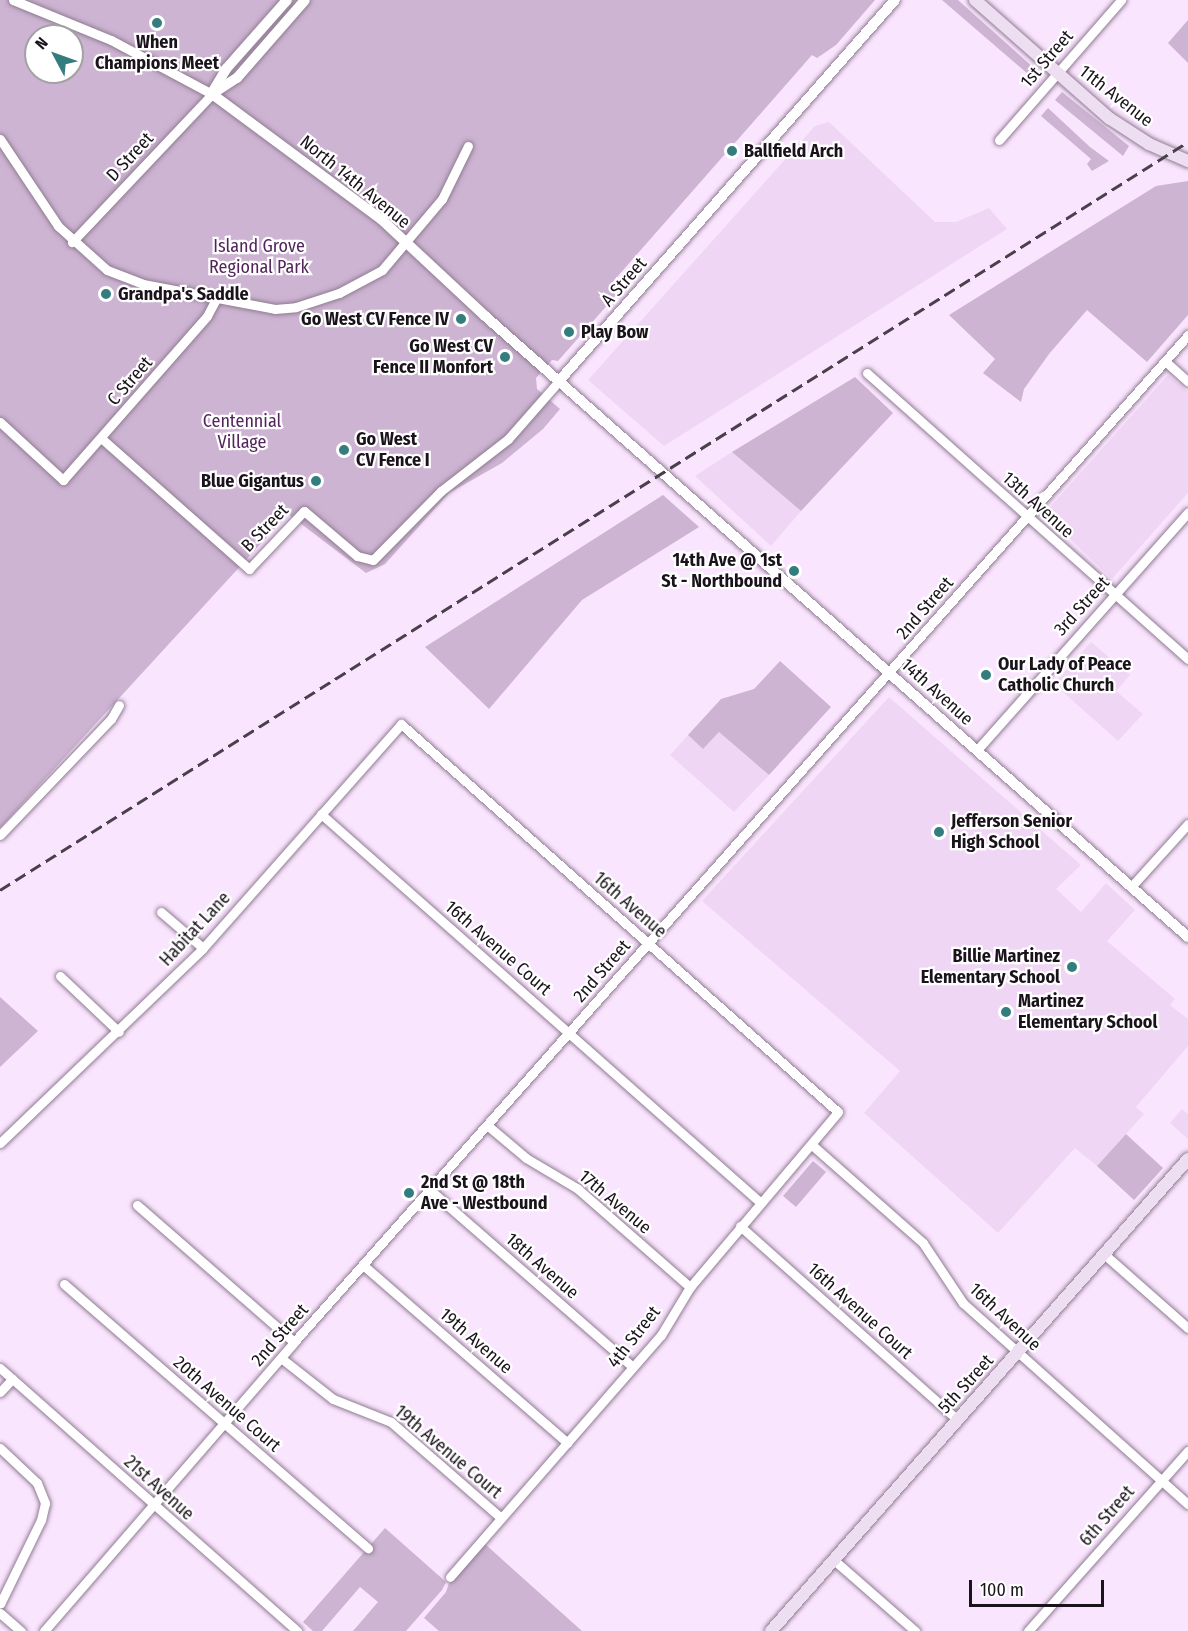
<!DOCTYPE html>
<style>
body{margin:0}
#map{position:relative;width:1188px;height:1631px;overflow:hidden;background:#fae5fe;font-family:"Fira Sans Condensed",sans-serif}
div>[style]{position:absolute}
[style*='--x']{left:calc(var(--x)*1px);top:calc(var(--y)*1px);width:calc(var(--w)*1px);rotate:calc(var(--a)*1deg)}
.built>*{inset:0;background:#f0d6f5}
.green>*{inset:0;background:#cdb4d2}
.roads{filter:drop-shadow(0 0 2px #8f7c92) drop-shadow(0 0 2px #8f7c92)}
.minor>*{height:9px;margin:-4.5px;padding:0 4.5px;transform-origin:4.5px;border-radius:4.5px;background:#fff}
.tertiary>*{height:10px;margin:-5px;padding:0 5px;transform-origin:5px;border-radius:5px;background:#fff}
.secondary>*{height:12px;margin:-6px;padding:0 6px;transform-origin:6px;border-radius:6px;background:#eedef2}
.rail>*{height:3px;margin-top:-1.5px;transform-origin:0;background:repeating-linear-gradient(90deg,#4a404c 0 12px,transparent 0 18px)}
.dots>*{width:16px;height:16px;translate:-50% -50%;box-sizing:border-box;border:3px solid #fff;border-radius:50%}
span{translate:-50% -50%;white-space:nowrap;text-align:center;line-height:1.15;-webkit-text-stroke:4.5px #fff;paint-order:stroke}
.poi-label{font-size:18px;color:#1a131b;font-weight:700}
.left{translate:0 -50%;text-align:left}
.right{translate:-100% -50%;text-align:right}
.street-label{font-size:18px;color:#1a131b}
.park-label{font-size:18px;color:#53255c}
.north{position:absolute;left:24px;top:24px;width:60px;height:60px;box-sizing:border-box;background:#fff;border:2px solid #a3a1a4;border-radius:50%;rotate:311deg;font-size:16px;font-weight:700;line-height:24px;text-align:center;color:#1a131b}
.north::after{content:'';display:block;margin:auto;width:21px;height:27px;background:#347d7e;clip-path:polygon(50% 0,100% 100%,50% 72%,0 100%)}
.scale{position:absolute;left:969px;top:1580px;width:135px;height:27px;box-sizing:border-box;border:3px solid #1a131b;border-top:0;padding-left:8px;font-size:18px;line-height:21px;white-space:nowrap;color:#1a131b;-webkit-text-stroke:4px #fff;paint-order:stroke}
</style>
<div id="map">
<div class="built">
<div style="clip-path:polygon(829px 122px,935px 222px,956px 222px,989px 208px,1007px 229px,664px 446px,588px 380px,815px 126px)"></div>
<div style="clip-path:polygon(1168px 375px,1188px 392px,1188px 493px,1112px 579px,1044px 514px)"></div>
<div style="clip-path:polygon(732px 452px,801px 511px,771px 546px,695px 476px)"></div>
<div style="clip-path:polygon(1091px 642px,1130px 675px,1116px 691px,1143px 714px,1118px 741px,1054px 684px)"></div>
<div style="clip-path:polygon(889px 697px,1081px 865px,1056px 889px,1081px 912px,1106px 883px,1135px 910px,1107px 941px,1175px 999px,1170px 1005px,1188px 1019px,1188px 1046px,1136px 1107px,1144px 1114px,1097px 1166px,1075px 1148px,998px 1233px,864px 1113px,900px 1071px,702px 901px)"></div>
<div style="clip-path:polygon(719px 732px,769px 775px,734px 812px,670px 755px,688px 735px,703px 749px)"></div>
<div style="clip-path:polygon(1182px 1109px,1188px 1114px,1188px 1139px,1170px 1123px)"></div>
</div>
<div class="green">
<div style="clip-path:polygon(evenodd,0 0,875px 0,836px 45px,817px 58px,812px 55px,610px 285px,618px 293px,558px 361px,552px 360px,536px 378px,537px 389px,560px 409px,543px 429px,502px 463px,449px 493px,385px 564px,366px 573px,288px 514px,0 828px,0 0,36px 36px,72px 36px,72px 72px,36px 72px,36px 36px)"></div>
<div style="clip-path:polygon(942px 0,958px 0,1034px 68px,1028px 74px)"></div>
<div style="clip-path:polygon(1188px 20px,1188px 63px,1168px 43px)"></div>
<div style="clip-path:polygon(1062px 92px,1129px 146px,1123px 156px,1055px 100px)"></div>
<div style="clip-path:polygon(1048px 108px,1090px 147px,1109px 161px,1092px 171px,1087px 164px,1091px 159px,1041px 116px)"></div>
<div style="clip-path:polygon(1188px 181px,1188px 315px,1147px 362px,1087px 310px,1049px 354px,1024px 389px,1021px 402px,983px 373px,995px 359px,949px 315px,1156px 186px)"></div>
<div style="clip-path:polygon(855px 377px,893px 413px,801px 511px,732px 452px)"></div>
<div style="clip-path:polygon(663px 495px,699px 527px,582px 600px,489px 709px,425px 647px)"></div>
<div style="clip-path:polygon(780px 661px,831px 707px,769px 775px,719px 732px,703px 749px,688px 735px,721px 699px,754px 689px)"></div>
<div style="clip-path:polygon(0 997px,38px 1031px,0 1067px)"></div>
<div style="clip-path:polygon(1126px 1134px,1163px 1168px,1134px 1200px,1097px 1166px)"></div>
<div style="clip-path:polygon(813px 1161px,826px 1172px,796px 1207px,783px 1196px)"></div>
<div style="clip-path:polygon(385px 1528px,446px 1582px,442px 1590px,406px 1631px,353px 1631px,378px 1602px,360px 1587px,322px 1631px,313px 1631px,303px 1622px)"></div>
<div style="clip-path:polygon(485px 1544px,582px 1631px,439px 1631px,424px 1618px,446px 1592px,449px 1583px)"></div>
</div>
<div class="roads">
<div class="minor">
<div style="--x:13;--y:0;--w:106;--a:22.2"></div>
<div style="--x:111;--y:40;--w:115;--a:28.1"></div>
<div style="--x:212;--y:94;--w:204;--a:133.4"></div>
<div style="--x:0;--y:139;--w:105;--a:56.3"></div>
<div style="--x:58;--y:226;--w:66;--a:41.9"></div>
<div style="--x:107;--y:270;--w:39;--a:21"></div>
<div style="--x:143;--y:284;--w:134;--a:10.7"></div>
<div style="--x:275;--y:309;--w:21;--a:-5"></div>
<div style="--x:296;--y:307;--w:45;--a:-18"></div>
<div style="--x:339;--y:293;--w:49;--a:-28.1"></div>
<div style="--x:382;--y:270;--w:93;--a:-49.8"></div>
<div style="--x:442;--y:199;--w:59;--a:-63.9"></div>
<div style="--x:999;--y:140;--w:186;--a:-48.9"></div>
<div style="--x:1165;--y:361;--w:31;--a:42"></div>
<div style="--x:867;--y:373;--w:430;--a:41.7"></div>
<div style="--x:0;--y:422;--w:86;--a:42.6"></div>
<div style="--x:63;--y:480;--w:218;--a:-48.7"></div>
<div style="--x:207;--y:316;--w:19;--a:-62"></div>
<div style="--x:101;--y:438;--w:198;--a:41.5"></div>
<div style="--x:249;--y:569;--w:80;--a:-46.5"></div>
<div style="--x:304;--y:511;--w:70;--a:40.3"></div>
<div style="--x:357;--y:556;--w:16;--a:14"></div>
<div style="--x:373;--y:560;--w:97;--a:-45.4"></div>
<div style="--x:441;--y:491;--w:85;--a:-37.8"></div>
<div style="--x:508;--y:439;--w:77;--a:-48.7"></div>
<div style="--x:977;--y:750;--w:318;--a:-48.4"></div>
<div style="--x:321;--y:814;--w:587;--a:41.48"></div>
<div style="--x:0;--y:835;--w:161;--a:-46.3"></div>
<div style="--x:111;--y:719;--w:16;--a:-60"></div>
<div style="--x:1131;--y:887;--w:85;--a:-47.9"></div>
<div style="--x:161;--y:912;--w:55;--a:40.6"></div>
<div style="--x:60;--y:976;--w:81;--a:43.5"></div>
<div style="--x:487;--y:1125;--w:51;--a:40.2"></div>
<div style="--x:526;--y:1158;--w:61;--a:30.8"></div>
<div style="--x:578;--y:1189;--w:149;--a:41.2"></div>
<div style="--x:0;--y:1143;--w:281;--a:-43.8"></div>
<div style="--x:203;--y:948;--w:299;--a:-48.5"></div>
<div style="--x:401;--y:724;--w:584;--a:41.6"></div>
<div style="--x:838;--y:1112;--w:229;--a:130.2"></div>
<div style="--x:690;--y:1287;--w:56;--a:121.1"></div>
<div style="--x:661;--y:1335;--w:321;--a:131.1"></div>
<div style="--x:812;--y:1145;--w:148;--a:41.4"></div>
<div style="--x:923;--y:1243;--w:72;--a:56.3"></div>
<div style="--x:963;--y:1303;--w:302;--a:41.8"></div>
<div style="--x:430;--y:1190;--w:269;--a:41.1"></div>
<div style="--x:137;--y:1205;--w:208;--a:41.1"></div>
<div style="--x:740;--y:1226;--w:292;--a:41.7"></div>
<div style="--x:1104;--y:1254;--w:112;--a:41.4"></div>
<div style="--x:363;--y:1265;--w:271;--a:41"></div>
<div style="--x:64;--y:1284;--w:403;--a:41"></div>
<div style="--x:281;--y:1358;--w:66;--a:38.3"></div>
<div style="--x:333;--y:1399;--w:62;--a:21.6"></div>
<div style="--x:391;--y:1422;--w:146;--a:41.1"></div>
<div style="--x:0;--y:1368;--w:397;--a:41.5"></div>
<div style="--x:0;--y:1392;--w:18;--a:-47"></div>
<div style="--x:0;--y:1448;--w:51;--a:43.4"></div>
<div style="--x:37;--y:1483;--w:22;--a:68"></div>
<div style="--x:45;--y:1503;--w:17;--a:103"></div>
<div style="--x:41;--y:1520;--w:93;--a:116"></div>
<div style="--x:834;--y:1560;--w:108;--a:41.2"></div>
<div style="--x:0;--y:1613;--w:28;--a:41"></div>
<div style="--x:44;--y:1631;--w:382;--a:-49.1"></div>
<div style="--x:294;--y:1342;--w:1347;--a:-48.4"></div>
<div style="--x:1028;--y:1631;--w:241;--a:-48.4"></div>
</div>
<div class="tertiary">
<div style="--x:213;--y:91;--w:26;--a:-59"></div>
<div style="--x:226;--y:69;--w:92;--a:-48.5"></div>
<div style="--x:212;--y:94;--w:210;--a:36.5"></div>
<div style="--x:381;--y:219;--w:142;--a:43"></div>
<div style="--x:485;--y:316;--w:938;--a:41.46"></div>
<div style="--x:212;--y:94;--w:30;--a:-33"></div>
<div style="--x:237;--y:78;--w:103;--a:-48.9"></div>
<div style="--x:559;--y:381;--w:508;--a:-48.59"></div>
</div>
<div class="secondary">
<div style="--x:975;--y:0;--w:179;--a:41.4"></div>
<div style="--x:1109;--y:118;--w:48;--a:33"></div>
<div style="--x:1149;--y:144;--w:43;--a:23.6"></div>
<div style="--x:771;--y:1631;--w:630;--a:-48.54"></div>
</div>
</div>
<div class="rail">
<div style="--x:0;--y:890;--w:1404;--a:-32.2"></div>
</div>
<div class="dots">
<div style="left:157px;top:23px;background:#347d7e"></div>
<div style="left:732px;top:151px;background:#347d7e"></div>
<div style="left:106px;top:294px;background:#347d7e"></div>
<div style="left:461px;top:319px;background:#347d7e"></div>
<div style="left:569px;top:332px;background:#347d7e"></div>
<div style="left:505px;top:357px;background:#347d7e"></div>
<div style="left:344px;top:450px;background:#347d7e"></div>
<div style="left:316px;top:481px;background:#347d7e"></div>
<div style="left:794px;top:571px;background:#347d7e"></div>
<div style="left:986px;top:675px;background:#347d7e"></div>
<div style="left:939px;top:832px;background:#347d7e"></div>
<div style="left:1072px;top:967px;background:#347d7e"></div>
<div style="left:1006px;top:1012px;background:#347d7e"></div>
<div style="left:409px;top:1193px;background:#347d7e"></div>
</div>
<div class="poi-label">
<span style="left:157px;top:53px">When<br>Champions Meet</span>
<span class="left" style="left:744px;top:151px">Ballfield Arch</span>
<span class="left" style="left:118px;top:294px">Grandpa's Saddle</span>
<span class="right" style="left:449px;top:319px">Go West CV Fence IV</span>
<span class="left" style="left:581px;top:332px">Play Bow</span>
<span class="right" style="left:493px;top:357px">Go West CV<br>Fence II Monfort</span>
<span class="left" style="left:356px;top:450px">Go West<br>CV Fence I</span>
<span class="right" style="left:304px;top:481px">Blue Gigantus</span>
<span class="right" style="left:782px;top:571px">14th Ave @ 1st<br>St - Northbound</span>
<span class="left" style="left:998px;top:675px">Our Lady of Peace<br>Catholic Church</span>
<span class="left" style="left:951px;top:832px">Jefferson Senior<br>High School</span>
<span class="right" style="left:1060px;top:967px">Billie Martinez<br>Elementary School</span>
<span class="left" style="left:1018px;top:1012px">Martinez<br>Elementary School</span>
<span class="left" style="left:421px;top:1193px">2nd St @ 18th<br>Ave - Westbound</span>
</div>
<div class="street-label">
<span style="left:1047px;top:59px;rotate:-49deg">1st Street</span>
<span style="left:1116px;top:96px;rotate:38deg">11th Avenue</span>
<span style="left:130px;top:157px;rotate:-47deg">D Street</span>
<span style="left:355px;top:182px;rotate:39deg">North 14th Avenue</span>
<span style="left:624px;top:282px;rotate:-49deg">A Street</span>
<span style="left:130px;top:381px;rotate:-49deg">C Street</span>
<span style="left:1038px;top:505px;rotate:42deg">13th Avenue</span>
<span style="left:265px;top:528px;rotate:-46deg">B Street</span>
<span style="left:1082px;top:606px;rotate:-48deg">3rd Street</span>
<span style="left:925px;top:608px;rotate:-49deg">2nd Street</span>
<span style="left:937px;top:692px;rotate:42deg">14th Avenue</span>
<span style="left:630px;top:905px;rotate:41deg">16th Avenue</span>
<span style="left:195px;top:929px;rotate:-47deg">Habitat Lane</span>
<span style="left:498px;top:948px;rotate:41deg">16th Avenue Court</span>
<span style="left:602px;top:971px;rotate:-49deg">2nd Street</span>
<span style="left:615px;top:1202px;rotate:40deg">17th Avenue</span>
<span style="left:542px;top:1266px;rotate:41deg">18th Avenue</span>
<span style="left:860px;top:1311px;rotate:42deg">16th Avenue Court</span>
<span style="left:1005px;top:1317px;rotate:43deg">16th Avenue</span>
<span style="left:280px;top:1335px;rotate:-49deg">2nd Street</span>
<span style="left:634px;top:1337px;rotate:-52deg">4th Street</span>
<span style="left:476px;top:1341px;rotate:41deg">19th Avenue</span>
<span style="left:966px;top:1384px;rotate:-48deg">5th Street</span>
<span style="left:227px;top:1404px;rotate:41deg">20th Avenue Court</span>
<span style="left:448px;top:1452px;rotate:40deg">19th Avenue Court</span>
<span style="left:159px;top:1488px;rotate:42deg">21st Avenue</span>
<span style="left:1107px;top:1516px;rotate:-49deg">6th Street</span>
</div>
<div class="park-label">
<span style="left:259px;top:257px">Island Grove<br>Regional Park</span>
<span style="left:242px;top:432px">Centennial<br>Village</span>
</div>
<div class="north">N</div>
<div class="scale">100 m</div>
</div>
